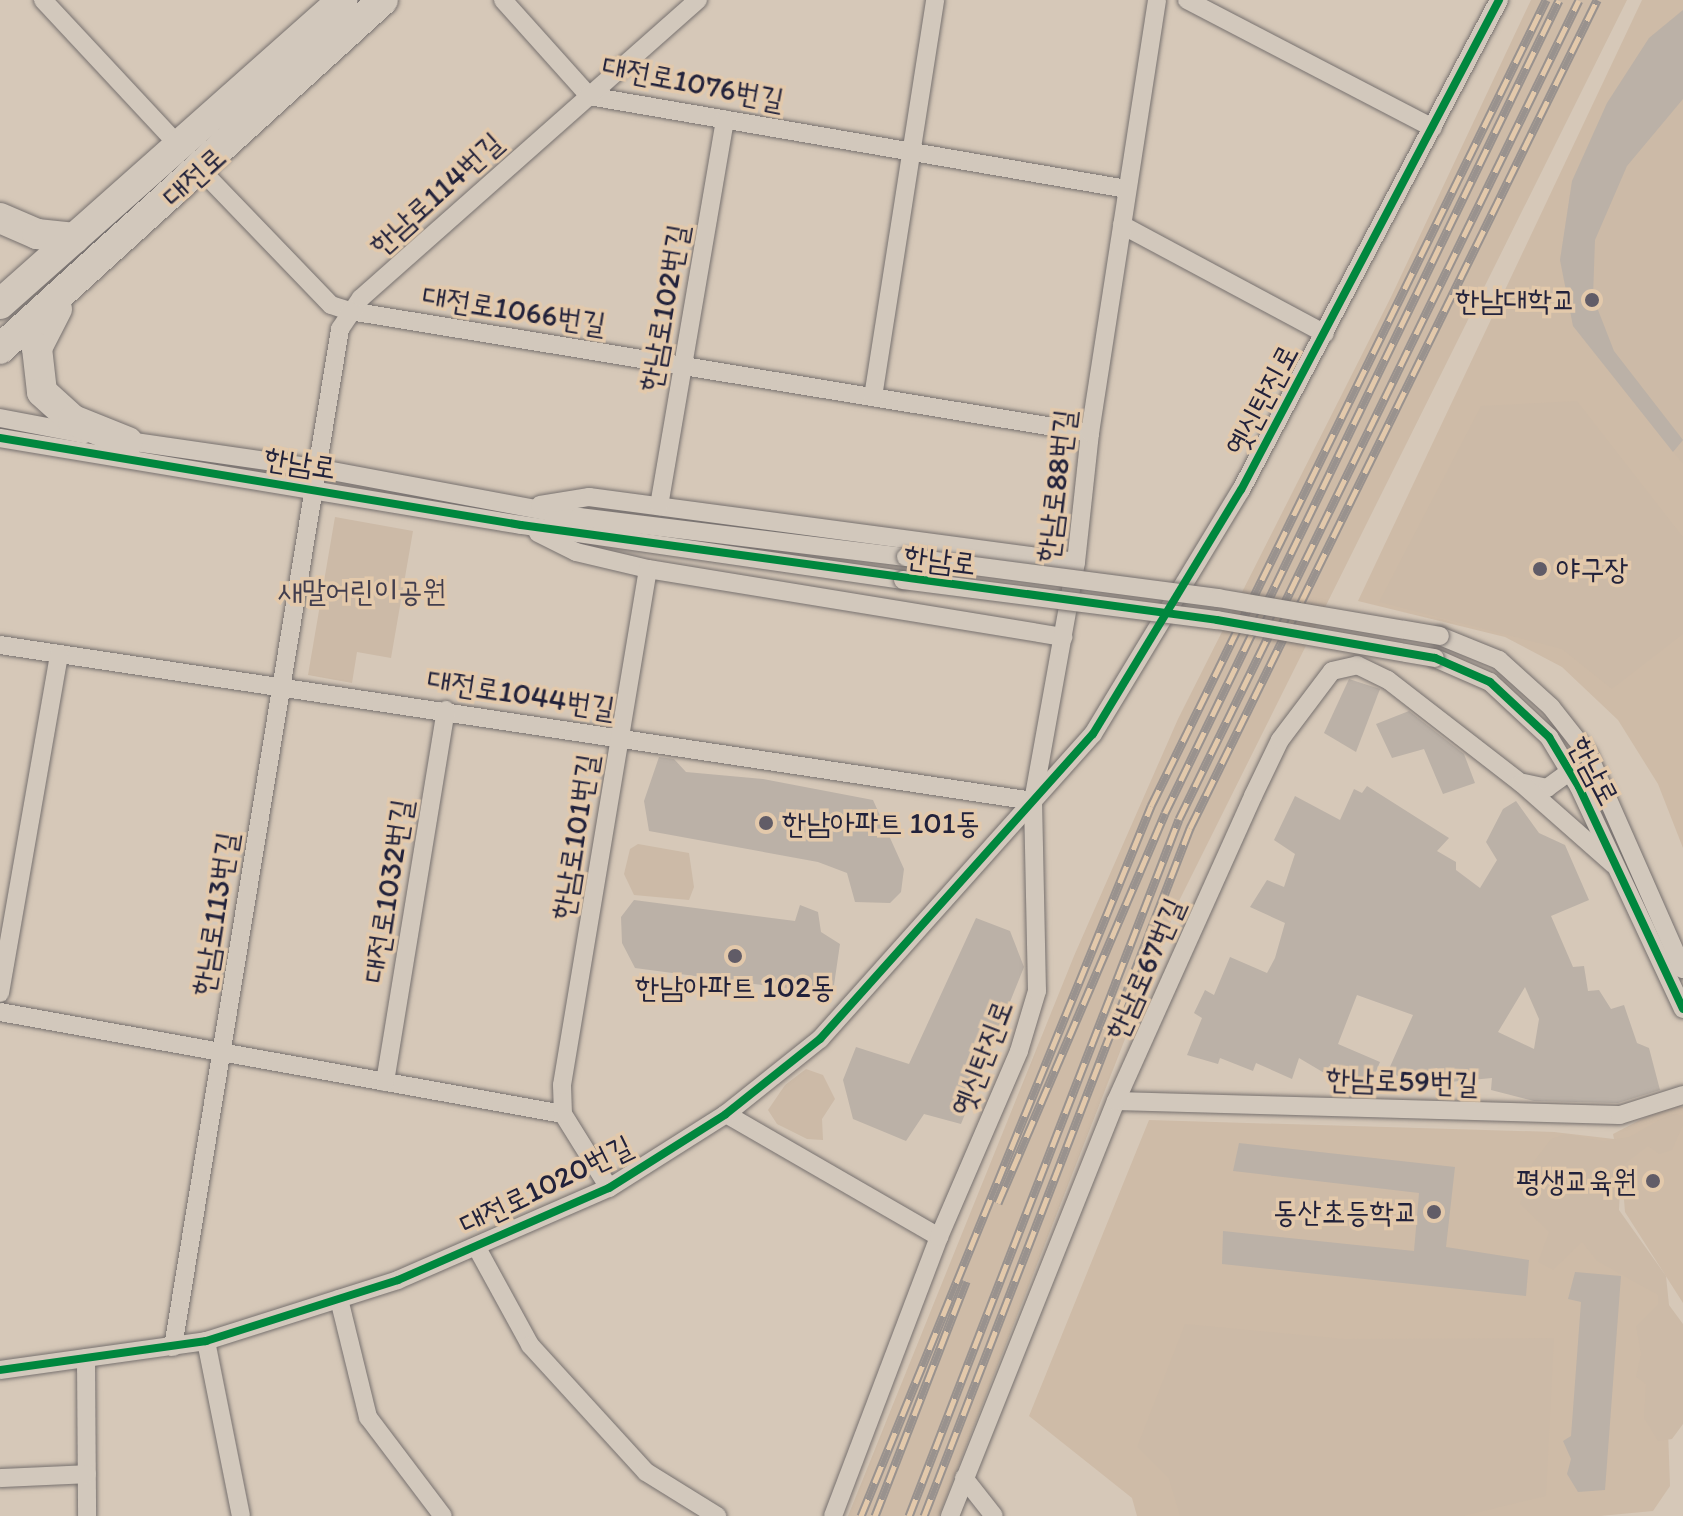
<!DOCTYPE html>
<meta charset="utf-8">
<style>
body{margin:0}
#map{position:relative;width:1683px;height:1516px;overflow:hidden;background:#d6c8b8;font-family:Itim,"Poor Story",sans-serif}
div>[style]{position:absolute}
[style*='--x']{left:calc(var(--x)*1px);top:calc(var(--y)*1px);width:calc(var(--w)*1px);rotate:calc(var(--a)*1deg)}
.built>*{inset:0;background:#cebba7}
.green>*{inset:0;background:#ccbaa7}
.building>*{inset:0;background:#bbb1a7}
.roads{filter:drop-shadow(0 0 2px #77716f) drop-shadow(0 0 2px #77716f)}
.minor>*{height:18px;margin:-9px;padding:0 9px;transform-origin:9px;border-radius:9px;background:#d2c8bc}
.primary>*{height:30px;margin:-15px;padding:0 15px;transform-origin:15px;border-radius:15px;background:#d2c8bc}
.rail>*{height:9px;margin-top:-4.5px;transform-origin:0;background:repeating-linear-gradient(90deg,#e3c9ab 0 18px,#99928e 0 36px);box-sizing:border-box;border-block:2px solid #99928e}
.bridges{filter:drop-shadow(0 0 2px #77716f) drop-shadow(0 0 2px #77716f)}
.minor-bridge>*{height:18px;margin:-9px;padding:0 9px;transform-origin:9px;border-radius:9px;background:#d2c8bc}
.cycleway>*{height:8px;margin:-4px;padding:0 4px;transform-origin:4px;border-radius:4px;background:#00873e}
.dots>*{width:22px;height:22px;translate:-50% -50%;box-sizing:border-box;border:4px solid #e3c9ab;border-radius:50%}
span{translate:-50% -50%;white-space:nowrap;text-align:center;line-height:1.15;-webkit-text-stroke:7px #e3c9ab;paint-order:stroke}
.street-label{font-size:30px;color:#22223b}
.poi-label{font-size:30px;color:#22223b}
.right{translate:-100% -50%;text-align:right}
.left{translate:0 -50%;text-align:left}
.park-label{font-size:30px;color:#423e4e}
</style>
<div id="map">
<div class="built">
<div style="clip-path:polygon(1531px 0,1627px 0,1178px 903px,939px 1516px,848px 1516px,1074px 956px,1178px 719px,1391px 297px)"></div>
<div style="clip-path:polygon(1642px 0,1683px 0,1683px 848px,1658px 784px,1618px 720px,1562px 667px,1505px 637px,1358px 601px)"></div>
<div style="clip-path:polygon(1671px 1104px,1683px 1107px,1683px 1303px,1625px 1212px,1620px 1150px,1618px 1216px,1663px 1289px,1670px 1486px,1653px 1511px,1600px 1516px,1137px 1516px,1132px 1498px,1029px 1416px,1149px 1120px,1554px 1132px,1614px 1139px,1613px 1134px)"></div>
</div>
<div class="green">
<div style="clip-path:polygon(1683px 10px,1683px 464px,1573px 326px,1560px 260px,1572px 181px,1607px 103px,1649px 38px)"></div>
<div style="clip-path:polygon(1577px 401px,1683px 537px,1683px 634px,1612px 689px,1562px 649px,1379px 602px,1481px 406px)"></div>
<div style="clip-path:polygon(335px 517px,413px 531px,391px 658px,357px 652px,352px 683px,308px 675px)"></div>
<div style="clip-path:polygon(638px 844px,689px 853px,694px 887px,689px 900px,634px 895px,624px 874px,630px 849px)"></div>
<div style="clip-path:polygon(806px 1069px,823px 1075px,835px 1099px,822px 1119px,823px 1140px,807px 1139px,777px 1124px,768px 1110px,785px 1085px)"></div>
<div style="clip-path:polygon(1670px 1114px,1682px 1115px,1683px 1125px,1672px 1150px,1659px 1154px,1648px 1146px,1621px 1167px,1619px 1210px,1666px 1276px,1669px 1305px,1683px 1324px,1683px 1424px,1672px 1439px,1658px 1441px,1644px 1418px,1646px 1384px,1636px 1377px,1641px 1354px,1636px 1326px,1658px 1304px,1658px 1295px,1597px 1261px,1582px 1242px,1553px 1270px,1538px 1262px,1549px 1232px,1520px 1204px,1531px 1165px,1551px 1139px,1565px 1134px,1604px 1141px,1629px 1137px)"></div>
<div style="clip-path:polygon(1185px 1324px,1345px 1339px,1554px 1338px,1546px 1496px,1463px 1516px,1180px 1516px,1169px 1479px,1137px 1447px)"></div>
</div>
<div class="building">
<div style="clip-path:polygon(1683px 10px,1683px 99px,1627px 166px,1595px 240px,1593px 297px,1614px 351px,1683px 440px,1673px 452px,1573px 326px,1560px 260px,1572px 181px,1607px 103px,1649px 38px)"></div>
<div style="clip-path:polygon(1349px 679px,1380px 689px,1356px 752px,1324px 733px)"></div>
<div style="clip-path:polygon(1409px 711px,1464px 754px,1475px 783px,1443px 794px,1424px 749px,1392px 758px,1376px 724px)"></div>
<div style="clip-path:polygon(659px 757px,674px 759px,686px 772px,763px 779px,873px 800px,904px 869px,901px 892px,890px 903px,855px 902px,847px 873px,818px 862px,649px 831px,644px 801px)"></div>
<div style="clip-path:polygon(evenodd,1367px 786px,1449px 838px,1437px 851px,1456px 862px,1456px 870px,1480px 888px,1497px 860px,1486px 842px,1503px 809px,1516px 801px,1539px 833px,1565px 845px,1589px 900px,1551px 916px,1573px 967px,1584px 966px,1588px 991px,1599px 990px,1611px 1009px,1624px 1005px,1637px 1043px,1649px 1048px,1660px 1090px,1618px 1103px,1534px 1101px,1491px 1090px,1492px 1078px,1418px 1085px,1416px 1091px,1389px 1069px,1413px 1015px,1357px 995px,1338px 1044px,1380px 1062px,1371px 1083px,1329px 1066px,1326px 1074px,1299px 1058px,1292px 1079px,1256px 1063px,1253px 1071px,1220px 1058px,1218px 1064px,1187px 1055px,1202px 1018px,1194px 1013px,1205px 990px,1214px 995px,1230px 957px,1267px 973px,1275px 958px,1285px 923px,1250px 907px,1267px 880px,1284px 887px,1295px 854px,1274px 840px,1295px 796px,1340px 820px,1354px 789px,1362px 793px,1367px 786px,1525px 987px,1539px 1019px,1534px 1049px,1498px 1032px,1525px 987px)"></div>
<div style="clip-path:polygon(634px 900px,795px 921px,800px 905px,818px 912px,821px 932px,840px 944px,834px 985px,814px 992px,635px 968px,622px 943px,621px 917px)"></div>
<div style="clip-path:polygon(976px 918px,1010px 931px,1024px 967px,961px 1124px,924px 1114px,906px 1141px,853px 1119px,843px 1080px,856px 1047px,909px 1064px)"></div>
<div style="clip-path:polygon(1239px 1143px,1455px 1167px,1446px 1247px,1529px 1260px,1526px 1296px,1222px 1264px,1223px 1231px,1414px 1251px,1419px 1193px,1233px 1171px)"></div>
<div style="clip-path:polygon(1575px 1272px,1621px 1276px,1605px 1490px,1578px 1492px,1567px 1474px,1571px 1459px,1563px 1441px,1571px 1436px,1581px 1302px,1568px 1299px)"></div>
</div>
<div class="roads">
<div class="minor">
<div style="--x:43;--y:0;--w:201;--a:47"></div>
<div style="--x:503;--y:0;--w:129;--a:48.1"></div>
<div style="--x:589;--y:96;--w:546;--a:9.81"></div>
<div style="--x:1187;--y:0;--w:277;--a:27.5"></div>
<div style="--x:202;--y:171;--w:186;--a:46.1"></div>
<div style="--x:331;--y:305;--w:20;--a:18"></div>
<div style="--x:350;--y:311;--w:750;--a:9.36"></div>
<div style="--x:1122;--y:225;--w:230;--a:28.2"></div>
<div style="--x:873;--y:397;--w:402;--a:-81.1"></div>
<div style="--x:0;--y:418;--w:86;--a:10.8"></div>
<div style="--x:0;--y:438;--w:528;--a:9.48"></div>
<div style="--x:521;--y:525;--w:386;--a:8.2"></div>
<div style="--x:121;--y:440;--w:197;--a:8.2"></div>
<div style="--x:316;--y:468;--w:268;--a:10.6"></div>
<div style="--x:579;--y:517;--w:329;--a:7"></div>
<div style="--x:540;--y:505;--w:50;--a:-9.3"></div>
<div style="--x:589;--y:497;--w:491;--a:7.6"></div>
<div style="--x:659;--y:506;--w:392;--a:-80.3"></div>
<div style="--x:538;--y:533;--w:42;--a:26.6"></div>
<div style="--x:576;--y:552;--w:74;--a:13.3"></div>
<div style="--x:648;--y:569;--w:421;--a:9.3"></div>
<div style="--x:1440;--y:636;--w:64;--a:22.1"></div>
<div style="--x:1499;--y:660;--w:70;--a:42.1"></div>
<div style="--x:1551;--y:707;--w:60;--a:51.8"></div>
<div style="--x:1588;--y:754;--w:235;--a:66.2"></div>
<div style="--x:0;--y:645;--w:1045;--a:8.59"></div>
<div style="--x:1435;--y:658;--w:60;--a:23.6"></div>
<div style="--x:1490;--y:682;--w:81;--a:43"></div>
<div style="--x:1549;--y:737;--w:58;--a:59"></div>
<div style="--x:1579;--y:787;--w:245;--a:64.9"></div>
<div style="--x:1524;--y:783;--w:24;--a:12"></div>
<div style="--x:1547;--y:788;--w:29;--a:-36"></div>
<div style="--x:0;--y:993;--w:344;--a:-80.1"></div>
<div style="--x:0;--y:1012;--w:572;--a:10.27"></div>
<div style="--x:563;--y:1114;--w:87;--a:58.1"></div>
<div style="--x:385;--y:1082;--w:377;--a:-80.7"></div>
<div style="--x:1116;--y:1101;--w:504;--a:1.59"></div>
<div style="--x:1620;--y:1115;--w:66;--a:-17.6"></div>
<div style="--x:563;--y:1114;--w:29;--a:-92"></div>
<div style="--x:562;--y:1085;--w:523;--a:-80.54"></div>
<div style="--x:726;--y:1114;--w:246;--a:30"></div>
<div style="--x:477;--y:1248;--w:111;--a:61.3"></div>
<div style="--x:530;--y:1345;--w:172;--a:47.6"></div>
<div style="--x:646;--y:1472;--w:84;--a:31.8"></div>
<div style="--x:339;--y:1299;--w:122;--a:76.2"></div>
<div style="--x:368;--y:1417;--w:124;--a:52.9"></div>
<div style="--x:206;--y:1341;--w:178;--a:78.7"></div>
<div style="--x:173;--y:1347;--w:1032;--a:-80.68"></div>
<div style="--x:340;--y:329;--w:37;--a:-56"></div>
<div style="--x:361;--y:298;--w:450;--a:-41.5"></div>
<div style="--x:86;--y:1358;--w:158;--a:89.6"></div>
<div style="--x:0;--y:1370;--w:208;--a:-8"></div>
<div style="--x:206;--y:1341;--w:201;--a:-17.6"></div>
<div style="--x:398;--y:1280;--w:230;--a:-23.6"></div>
<div style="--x:609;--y:1188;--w:138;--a:-32.3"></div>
<div style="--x:726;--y:1114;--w:120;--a:-38.6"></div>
<div style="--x:820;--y:1039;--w:409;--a:-48.2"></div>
<div style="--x:1093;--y:734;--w:285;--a:-58.8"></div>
<div style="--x:1241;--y:490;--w:554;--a:-62.23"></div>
<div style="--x:0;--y:1478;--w:87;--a:-2.6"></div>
<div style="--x:964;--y:1478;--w:48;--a:51.7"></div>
<div style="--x:833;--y:1516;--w:298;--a:-69.2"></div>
<div style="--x:939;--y:1237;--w:202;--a:-66.7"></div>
<div style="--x:1019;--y:1051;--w:63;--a:-73.3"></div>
<div style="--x:1037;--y:991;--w:190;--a:-91.2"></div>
<div style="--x:1033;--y:801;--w:243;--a:-79.8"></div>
<div style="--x:1076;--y:562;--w:130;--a:-83.8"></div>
<div style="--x:1090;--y:433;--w:438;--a:-81.2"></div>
<div style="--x:950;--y:1516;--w:447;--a:-68.2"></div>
<div style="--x:1116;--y:1101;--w:334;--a:-65.8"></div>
<div style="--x:1253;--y:796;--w:62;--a:-64.3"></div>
<div style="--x:1280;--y:740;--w:86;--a:-53"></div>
<div style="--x:1332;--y:671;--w:26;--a:-13"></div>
<div style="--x:1357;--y:665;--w:34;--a:26"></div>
<div style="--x:1388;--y:680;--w:168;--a:37.8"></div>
<div style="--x:1521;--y:783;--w:123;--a:41.4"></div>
</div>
<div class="primary">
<div style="--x:0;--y:218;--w:40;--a:23.4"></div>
<div style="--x:37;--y:234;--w:38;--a:6"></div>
<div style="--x:0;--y:304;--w:458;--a:-41.6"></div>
<div style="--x:57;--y:309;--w:44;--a:117.1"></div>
<div style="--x:37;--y:348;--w:44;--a:83.5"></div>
<div style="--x:42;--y:392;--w:42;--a:42.1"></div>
<div style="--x:73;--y:420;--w:59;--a:21.8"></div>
<div style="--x:0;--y:349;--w:518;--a:-42.34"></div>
</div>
</div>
<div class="rail">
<div style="--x:998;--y:1203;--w:424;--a:-66.8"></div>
<div style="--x:1165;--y:813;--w:903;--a:-64.14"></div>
<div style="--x:861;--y:1516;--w:767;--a:-67.78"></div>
<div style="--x:1151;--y:806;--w:898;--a:-63.89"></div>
<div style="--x:875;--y:1516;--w:252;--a:-68.8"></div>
<div style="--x:909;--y:1516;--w:747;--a:-68.82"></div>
<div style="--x:1179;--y:819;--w:911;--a:-63.97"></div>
<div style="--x:924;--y:1516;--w:738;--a:-68.86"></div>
<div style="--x:1190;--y:828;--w:923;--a:-63.82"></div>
</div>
<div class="bridges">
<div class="minor-bridge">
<div style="--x:906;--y:557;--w:315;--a:7.5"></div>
<div style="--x:1218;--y:598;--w:225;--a:9.7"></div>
<div style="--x:903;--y:580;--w:317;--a:7.3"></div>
<div style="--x:1217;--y:620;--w:221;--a:9.9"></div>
</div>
</div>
<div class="cycleway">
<div style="--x:0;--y:438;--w:528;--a:9.48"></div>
<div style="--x:521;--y:525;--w:702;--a:7.77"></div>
<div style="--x:1217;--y:620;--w:221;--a:9.9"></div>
<div style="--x:1435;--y:658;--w:60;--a:23.6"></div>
<div style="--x:1490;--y:682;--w:81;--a:43"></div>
<div style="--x:1549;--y:737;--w:58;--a:59"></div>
<div style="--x:1579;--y:787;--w:245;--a:64.9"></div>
<div style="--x:0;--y:1370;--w:208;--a:-8"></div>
<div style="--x:206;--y:1341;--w:201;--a:-17.6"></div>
<div style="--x:398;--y:1280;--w:230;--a:-23.6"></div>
<div style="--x:609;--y:1188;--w:138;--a:-32.3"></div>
<div style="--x:726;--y:1114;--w:120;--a:-38.6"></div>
<div style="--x:820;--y:1039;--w:409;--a:-48.2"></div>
<div style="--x:1093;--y:734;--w:285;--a:-58.8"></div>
<div style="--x:1241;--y:490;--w:554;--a:-62.23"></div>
</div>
<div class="dots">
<div style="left:1592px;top:300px;background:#615c67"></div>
<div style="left:1540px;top:569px;background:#615c67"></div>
<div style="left:766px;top:823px;background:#615c67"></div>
<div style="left:735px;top:956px;background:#615c67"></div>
<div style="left:1653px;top:1181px;background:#615c67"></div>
<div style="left:1434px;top:1212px;background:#615c67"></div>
</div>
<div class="street-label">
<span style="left:693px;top:83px;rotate:11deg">대전로1076번길</span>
<span style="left:194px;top:177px;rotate:-42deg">대전로</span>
<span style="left:436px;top:194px;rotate:-42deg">한남로114번길</span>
<span style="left:664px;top:308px;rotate:-80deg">한남로102번길</span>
<span style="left:514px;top:310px;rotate:9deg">대전로1066번길</span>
<span style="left:1262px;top:400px;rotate:-62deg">옛신탄진로</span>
<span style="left:300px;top:463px;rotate:9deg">한남로</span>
<span style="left:1056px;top:486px;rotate:-83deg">한남로88번길</span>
<span style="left:940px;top:560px;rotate:7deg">한남로</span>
<span style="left:521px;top:694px;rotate:9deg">대전로1044번길</span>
<span style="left:1594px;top:771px;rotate:62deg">한남로</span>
<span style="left:575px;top:837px;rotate:-81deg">한남로101번길</span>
<span style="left:388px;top:891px;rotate:-81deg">대전로1032번길</span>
<span style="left:215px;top:914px;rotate:-81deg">한남로113번길</span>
<span style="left:1145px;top:969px;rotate:-66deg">한남로67번길</span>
<span style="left:982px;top:1058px;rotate:-69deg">옛신탄진로</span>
<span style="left:1402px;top:1081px;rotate:2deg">한남로59번길</span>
<span style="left:546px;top:1185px;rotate:-26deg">대전로1020번길</span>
</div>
<div class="poi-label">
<span class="right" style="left:1576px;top:300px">한남대학교</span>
<span class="left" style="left:1556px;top:569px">야구장</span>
<span class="left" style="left:782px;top:823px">한남아파트 101동</span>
<span style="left:735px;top:987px">한남아파트 102동</span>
<span class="right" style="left:1637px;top:1181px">평생교육원</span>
<span class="right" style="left:1418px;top:1212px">동산초등학교</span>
</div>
<div class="park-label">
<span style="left:362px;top:591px">새말어린이공원</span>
</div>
</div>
